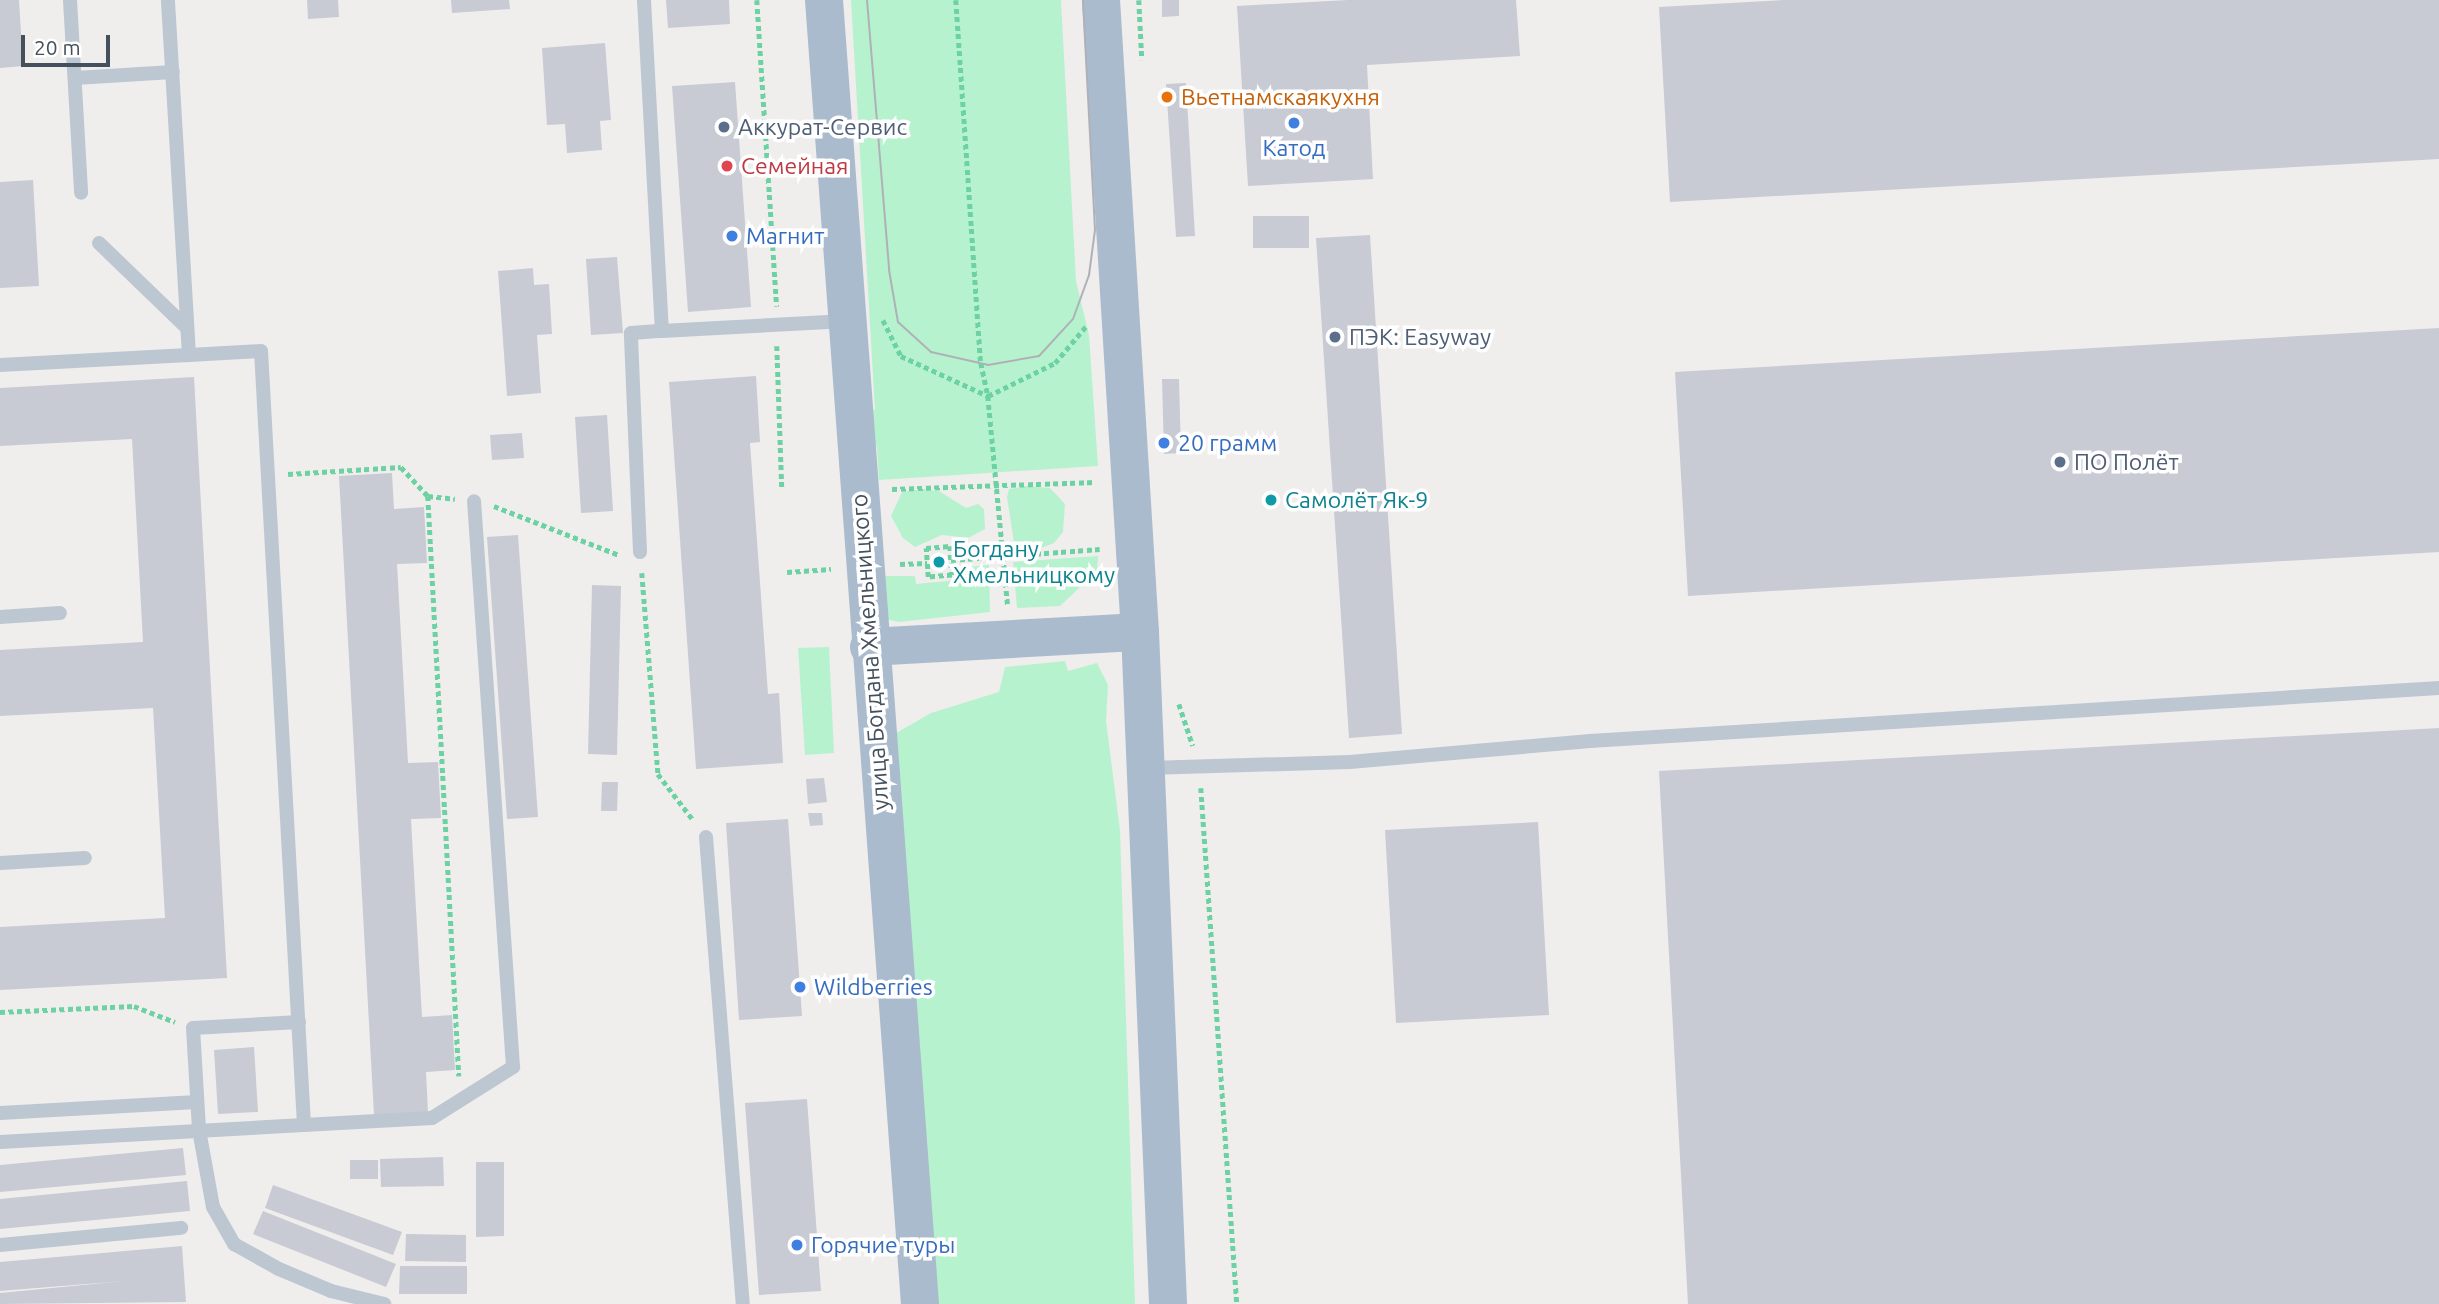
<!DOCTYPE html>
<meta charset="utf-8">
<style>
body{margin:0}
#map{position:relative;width:2439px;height:1304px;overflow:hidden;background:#f0eded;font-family:Ubuntu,sans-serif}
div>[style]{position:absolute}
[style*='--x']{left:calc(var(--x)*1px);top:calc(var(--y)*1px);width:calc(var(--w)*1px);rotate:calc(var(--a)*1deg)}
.green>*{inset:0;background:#b7f2cf}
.building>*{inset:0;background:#c8cbd3}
.path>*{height:4.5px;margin-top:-2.25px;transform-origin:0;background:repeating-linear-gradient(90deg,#6dd2a3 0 5px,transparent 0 8.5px)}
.lane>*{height:14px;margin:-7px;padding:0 7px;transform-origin:7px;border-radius:7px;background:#bcc7d1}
.primary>*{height:38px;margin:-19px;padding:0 19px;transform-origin:19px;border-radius:19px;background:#aabbce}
.tram>*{height:2px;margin:-1px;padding:0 1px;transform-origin:1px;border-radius:1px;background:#aeb2b8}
.dots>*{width:19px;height:19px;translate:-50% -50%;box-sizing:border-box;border:4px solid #fff;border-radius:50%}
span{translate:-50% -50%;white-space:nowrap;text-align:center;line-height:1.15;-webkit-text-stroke:7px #fff;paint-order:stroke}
.food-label{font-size:23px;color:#c56008}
.left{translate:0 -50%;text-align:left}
.service-label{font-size:23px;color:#4e5e75}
.shop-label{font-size:23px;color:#366cbe}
.health-label{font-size:23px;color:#be3a42}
.culture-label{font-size:23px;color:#0d838f}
.street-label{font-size:23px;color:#44505c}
.scale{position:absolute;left:21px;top:35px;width:89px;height:32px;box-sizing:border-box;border:4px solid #44505c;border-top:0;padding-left:9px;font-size:21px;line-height:24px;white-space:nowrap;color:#44505c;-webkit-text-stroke:5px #fff;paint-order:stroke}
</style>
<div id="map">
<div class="green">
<div style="clip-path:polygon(851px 0,1061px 0,1076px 281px,1089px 335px,1098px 466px,879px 480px,877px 448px,862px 411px,875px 410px)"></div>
<div style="clip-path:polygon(1026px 486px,1050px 488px,1065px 504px,1063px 532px,1054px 543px,1041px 548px,1014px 543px,1007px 497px,1009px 489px)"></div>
<div style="clip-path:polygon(922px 489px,939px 491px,966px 508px,978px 504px,984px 509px,985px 529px,968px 538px,942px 535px,915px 547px,903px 538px,891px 516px,902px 492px)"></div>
<div style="clip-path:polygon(1098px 556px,1097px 571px,1060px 606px,1017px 608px,1013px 562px)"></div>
<div style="clip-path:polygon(989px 565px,990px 612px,899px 622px,880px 618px,879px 576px,915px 576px,916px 584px,958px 580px,957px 568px)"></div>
<div style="clip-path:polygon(829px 647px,834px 753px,805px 755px,798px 648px)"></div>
<div style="clip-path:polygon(1065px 661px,1068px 671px,1097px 663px,1108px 685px,1106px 721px,1120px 830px,1135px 1304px,933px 1304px,891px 736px,931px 713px,999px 692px,1005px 667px)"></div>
</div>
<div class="building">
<div style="clip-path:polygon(0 0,19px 0,23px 66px,0 68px)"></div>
<div style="clip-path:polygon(307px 0,338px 0,339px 17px,308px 19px)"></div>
<div style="clip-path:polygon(451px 0,509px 0,510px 9px,452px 13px)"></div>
<div style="clip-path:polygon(666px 0,729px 0,730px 24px,668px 28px)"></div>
<div style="clip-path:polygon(1162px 0,1179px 0,1179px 16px,1162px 17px)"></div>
<div style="clip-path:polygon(1348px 0,1516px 0,1520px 56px,1367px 65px,1373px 179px,1248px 186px,1237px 6px)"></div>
<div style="clip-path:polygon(1783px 0,2439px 0,2439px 159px,1670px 202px,1659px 7px)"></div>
<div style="clip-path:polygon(605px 43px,611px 120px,600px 121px,602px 150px,567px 153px,565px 124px,547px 125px,542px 48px)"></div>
<div style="clip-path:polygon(735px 82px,751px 307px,688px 312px,672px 86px)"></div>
<div style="clip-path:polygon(1186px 83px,1195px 236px,1176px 237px,1166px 84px)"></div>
<div style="clip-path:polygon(33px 180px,39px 286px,0 288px,0 182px)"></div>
<div style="clip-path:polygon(1253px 216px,1309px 216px,1309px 248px,1253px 248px)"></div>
<div style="clip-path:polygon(1370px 235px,1402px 734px,1349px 738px,1316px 238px)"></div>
<div style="clip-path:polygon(617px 257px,623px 333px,591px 335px,586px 259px)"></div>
<div style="clip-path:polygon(533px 268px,534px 285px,549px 284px,552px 334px,537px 335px,541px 393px,507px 396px,498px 271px)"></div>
<div style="clip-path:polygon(2439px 328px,2439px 552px,1688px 596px,1675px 372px)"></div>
<div style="clip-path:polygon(756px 376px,760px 442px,750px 443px,768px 694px,779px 693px,783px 763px,696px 769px,669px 382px)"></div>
<div style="clip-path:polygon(194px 377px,227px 978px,0 990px,0 927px,165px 918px,153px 708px,0 716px,0 650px,143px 642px,132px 439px,0 446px,0 388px)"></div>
<div style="clip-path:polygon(1162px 379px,1179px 379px,1181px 453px,1164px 454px)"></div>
<div style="clip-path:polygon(607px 415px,613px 511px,581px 513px,575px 417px)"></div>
<div style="clip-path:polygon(522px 433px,524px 458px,492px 460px,490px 435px)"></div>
<div style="clip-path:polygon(392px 473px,394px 509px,424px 507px,427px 563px,397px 564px,408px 763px,438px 762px,441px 818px,411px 819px,422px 1017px,452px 1015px,455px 1070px,426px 1072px,428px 1113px,374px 1115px,339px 476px)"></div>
<div style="clip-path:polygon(518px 535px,538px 817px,507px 819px,487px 537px)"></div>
<div style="clip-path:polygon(592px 585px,621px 586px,617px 755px,588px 754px)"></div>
<div style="clip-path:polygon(2439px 728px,2439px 1304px,1688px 1304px,1659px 771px)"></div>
<div style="clip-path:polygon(824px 778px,827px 802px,808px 804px,806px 779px)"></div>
<div style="clip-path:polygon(602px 782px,618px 782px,617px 811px,601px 811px)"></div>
<div style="clip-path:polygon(808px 813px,822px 813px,823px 825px,810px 826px)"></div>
<div style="clip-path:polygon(788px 819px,802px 1016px,739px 1020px,726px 823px)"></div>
<div style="clip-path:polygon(1538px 822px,1549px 1015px,1396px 1023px,1385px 830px)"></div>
<div style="clip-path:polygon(254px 1047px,258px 1112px,218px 1114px,214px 1050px)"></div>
<div style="clip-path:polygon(807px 1099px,821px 1291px,759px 1295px,745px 1103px)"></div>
<div style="clip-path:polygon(183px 1148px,186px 1175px,0 1192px,0 1165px)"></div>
<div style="clip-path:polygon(443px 1157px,444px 1186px,381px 1187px,380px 1159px)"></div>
<div style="clip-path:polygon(350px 1160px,378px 1160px,378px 1179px,350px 1179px)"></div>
<div style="clip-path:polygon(476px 1162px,504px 1162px,504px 1236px,476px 1237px)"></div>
<div style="clip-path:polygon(187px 1181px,190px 1211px,0 1229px,0 1199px)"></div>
<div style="clip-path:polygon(273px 1185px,402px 1232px,393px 1255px,265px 1208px)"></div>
<div style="clip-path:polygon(263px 1211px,396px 1264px,386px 1287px,253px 1234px)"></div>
<div style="clip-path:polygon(406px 1234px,466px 1235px,466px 1262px,405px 1261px)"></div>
<div style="clip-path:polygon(182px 1246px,186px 1302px,0 1304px,0 1293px,124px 1281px,0 1291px,0 1262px)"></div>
<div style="clip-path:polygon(400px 1266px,467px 1266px,467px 1294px,399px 1294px)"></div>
</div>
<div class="path">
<div style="--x:757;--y:0;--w:307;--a:86.3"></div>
<div style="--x:956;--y:0;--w:364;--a:86.1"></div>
<div style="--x:981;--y:363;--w:34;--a:78"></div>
<div style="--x:988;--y:396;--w:75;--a:-26.2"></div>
<div style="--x:1055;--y:363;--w:50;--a:-49.9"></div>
<div style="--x:1139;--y:0;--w:60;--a:87.1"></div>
<div style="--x:883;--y:320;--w:40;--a:63.4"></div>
<div style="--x:901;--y:356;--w:96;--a:24.7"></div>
<div style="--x:988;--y:396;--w:212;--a:84.6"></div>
<div style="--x:777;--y:346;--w:143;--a:88"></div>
<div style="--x:288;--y:474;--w:113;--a:-3.5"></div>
<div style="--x:401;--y:467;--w:40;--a:47"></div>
<div style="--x:428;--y:496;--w:581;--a:86.94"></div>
<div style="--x:892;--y:489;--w:204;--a:-2"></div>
<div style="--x:428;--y:496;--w:27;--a:6"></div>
<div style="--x:494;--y:506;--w:134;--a:21.4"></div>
<div style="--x:950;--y:546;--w:29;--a:86"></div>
<div style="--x:952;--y:575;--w:24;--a:175"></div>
<div style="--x:928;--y:577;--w:29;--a:-94"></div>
<div style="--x:926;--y:548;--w:24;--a:-5"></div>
<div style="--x:951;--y:560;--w:149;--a:-4.2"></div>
<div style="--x:900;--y:564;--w:27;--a:-2"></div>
<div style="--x:787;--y:572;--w:44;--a:-3.9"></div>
<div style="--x:642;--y:573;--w:202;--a:85.4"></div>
<div style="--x:658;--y:774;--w:59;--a:52.5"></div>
<div style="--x:1179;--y:704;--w:44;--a:71.6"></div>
<div style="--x:1201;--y:788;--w:517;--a:86.01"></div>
<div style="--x:0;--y:1012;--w:134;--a:-2.6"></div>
<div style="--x:134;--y:1006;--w:44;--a:21.3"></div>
</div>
<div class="lane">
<div style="--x:70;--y:0;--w:193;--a:86.7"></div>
<div style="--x:644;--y:0;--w:331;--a:86.9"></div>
<div style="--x:662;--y:331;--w:185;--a:-3.1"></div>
<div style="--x:75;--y:78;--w:98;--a:-3.5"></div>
<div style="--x:99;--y:243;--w:122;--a:44"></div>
<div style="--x:0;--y:365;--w:189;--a:-3"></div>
<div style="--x:640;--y:552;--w:219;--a:-92.4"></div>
<div style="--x:631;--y:333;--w:31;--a:-4"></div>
<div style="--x:0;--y:617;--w:60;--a:-3.8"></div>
<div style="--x:1148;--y:768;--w:202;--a:-1.7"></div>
<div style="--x:1350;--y:762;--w:241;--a:-5"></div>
<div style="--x:1590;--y:741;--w:851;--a:-3.57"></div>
<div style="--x:706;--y:837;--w:468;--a:85.5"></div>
<div style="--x:0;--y:863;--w:85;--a:-3.4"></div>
<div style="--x:299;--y:1022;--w:106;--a:176.8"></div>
<div style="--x:193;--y:1028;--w:102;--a:86.6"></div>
<div style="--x:199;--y:1130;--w:78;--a:79.7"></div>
<div style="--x:213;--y:1207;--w:43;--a:60.4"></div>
<div style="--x:234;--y:1244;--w:51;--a:29.1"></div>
<div style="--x:279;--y:1269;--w:56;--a:22.9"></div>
<div style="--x:331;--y:1291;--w:55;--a:13.8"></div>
<div style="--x:0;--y:1113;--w:197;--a:-3.2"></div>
<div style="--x:304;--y:1125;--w:128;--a:-3.1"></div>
<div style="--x:432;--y:1118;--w:96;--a:-32.2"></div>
<div style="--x:513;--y:1067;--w:567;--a:-93.94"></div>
<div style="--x:0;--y:1142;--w:304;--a:-3.2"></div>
<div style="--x:304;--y:1125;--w:775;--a:-93.18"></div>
<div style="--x:261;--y:351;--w:72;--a:176.8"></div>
<div style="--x:189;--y:355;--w:356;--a:-93.4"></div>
<div style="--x:0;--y:1245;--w:182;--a:-5.4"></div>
</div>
<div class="primary">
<div style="--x:824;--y:0;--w:1308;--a:85.79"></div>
<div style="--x:1101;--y:0;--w:633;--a:86.47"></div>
<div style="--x:1140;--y:632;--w:673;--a:87.61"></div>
<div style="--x:869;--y:647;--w:271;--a:-3.2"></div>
</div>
<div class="tram">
<div style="--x:867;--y:0;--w:271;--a:85.3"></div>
<div style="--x:889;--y:270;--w:53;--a:80.2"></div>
<div style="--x:898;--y:322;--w:45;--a:42.3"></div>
<div style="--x:931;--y:352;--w:58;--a:12.8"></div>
<div style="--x:988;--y:365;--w:52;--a:-10"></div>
<div style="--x:1039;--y:356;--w:50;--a:-47.4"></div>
<div style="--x:1073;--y:319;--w:47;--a:-70"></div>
<div style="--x:1089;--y:275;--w:45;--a:-82.4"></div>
<div style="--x:1095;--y:230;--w:230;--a:-93"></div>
</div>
<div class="dots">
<div style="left:1167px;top:97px;background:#e8710a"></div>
<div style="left:1294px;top:123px;background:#3f7fe0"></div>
<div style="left:724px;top:127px;background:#5c6f8a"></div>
<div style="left:727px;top:166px;background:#e0444e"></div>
<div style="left:732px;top:236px;background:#3f7fe0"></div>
<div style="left:1335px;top:337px;background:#5c6f8a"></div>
<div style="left:1164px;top:443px;background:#3f7fe0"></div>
<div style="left:2060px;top:462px;background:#5c6f8a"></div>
<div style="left:1271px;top:500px;background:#0f9aa8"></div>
<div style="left:939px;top:562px;background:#0f9aa8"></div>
<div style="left:800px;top:987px;background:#3f7fe0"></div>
<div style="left:797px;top:1245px;background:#3f7fe0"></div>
</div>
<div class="food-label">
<span class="left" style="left:1181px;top:97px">Вьетнамскаякухня</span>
</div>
<div class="service-label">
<span class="left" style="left:738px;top:127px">Аккурат-Сервис</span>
<span class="left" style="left:1349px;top:337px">ПЭК: Easyway</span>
<span class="left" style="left:2074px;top:462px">ПО Полёт</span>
</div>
<div class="shop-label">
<span style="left:1294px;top:148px">Катод</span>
<span class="left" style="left:746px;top:236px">Магнит</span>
<span class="left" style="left:1178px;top:443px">20 грамм</span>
<span class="left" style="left:814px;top:987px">Wildberries</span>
<span class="left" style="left:811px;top:1245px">Горячие туры</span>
</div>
<div class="health-label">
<span class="left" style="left:741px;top:166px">Семейная</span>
</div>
<div class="culture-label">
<span class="left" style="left:1285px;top:500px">Самолёт Як-9</span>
<span class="left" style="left:953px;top:562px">Богдану<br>Хмельницкому</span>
</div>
<div class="street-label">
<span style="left:870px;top:652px;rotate:-94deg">улица Богдана Хмельницкого</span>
</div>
<div class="scale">20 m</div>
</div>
